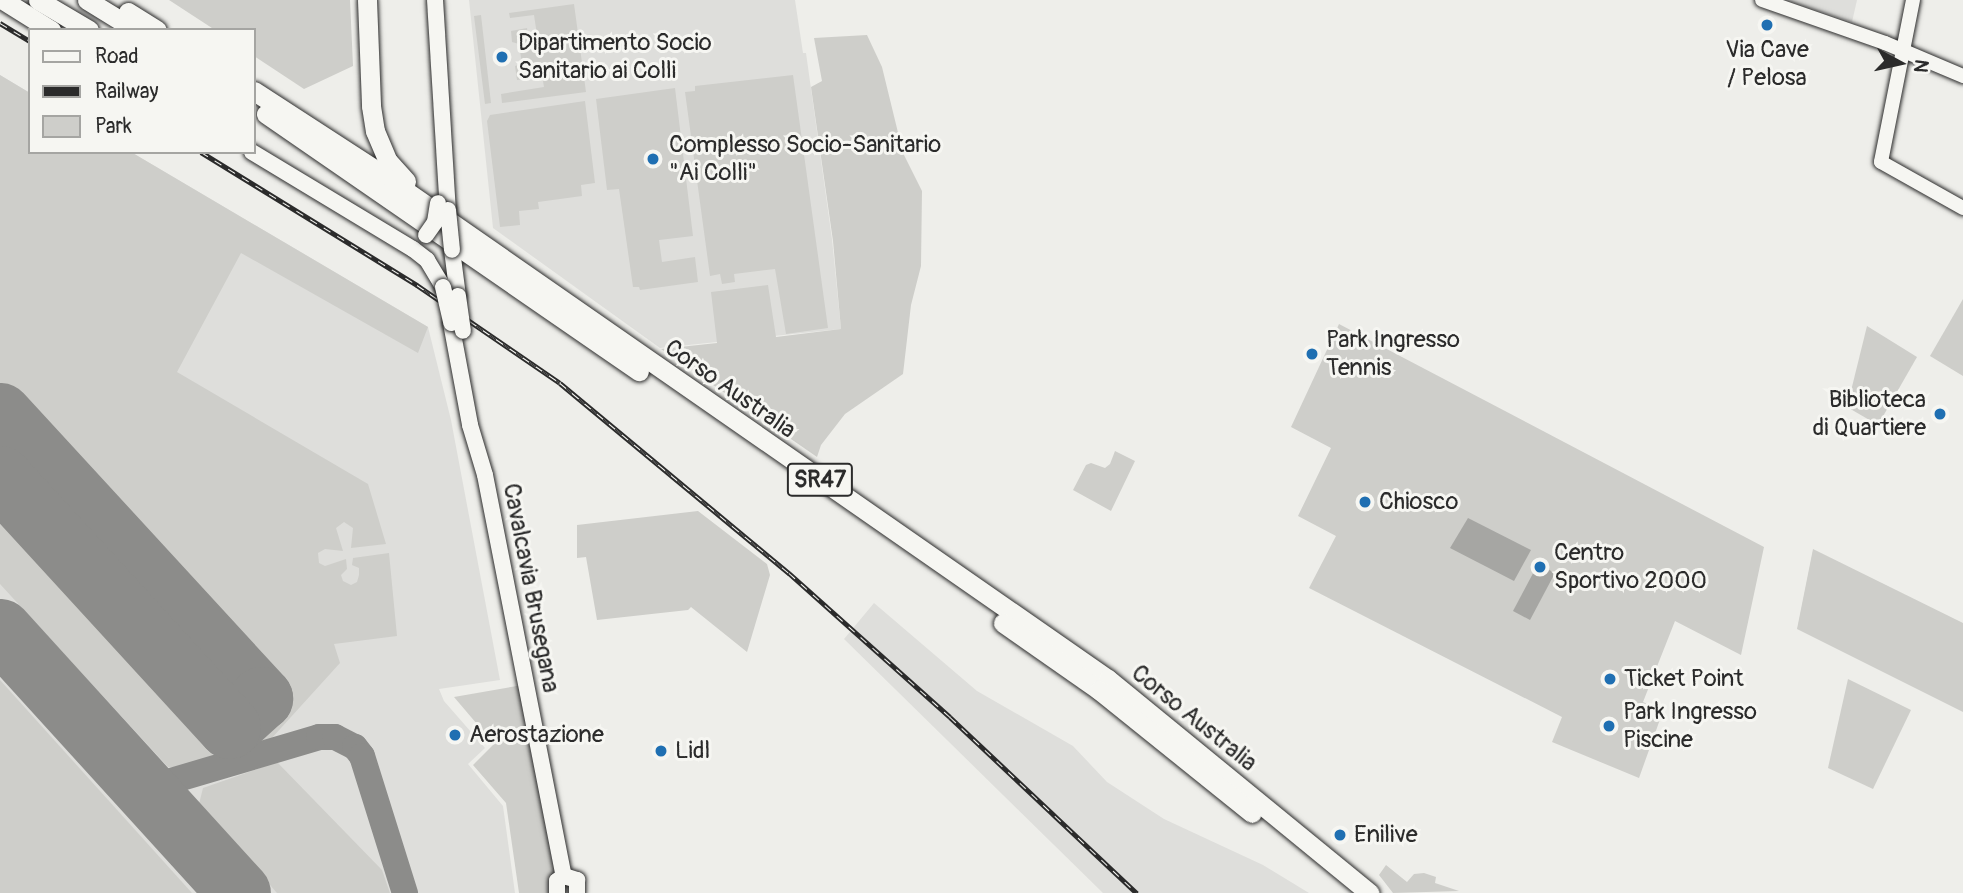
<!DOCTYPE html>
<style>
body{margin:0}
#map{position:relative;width:1963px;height:893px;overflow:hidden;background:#eeeeea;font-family:Pangolin,sans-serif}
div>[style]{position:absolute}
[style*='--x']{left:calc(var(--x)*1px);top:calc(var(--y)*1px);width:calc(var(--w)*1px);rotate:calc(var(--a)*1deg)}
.built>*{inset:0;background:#dededb}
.green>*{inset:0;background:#cececa}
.water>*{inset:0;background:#a6a6a3}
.taxiway>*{height:26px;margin:-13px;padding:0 13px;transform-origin:13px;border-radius:13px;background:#8c8c8a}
.runway>*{height:63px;margin:-31.5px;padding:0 31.5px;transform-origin:31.5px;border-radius:31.5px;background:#8c8c8a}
.roads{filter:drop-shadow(0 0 2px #2b2b2b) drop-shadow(0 0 2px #2b2b2b)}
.tertiary>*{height:14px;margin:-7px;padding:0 7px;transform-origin:7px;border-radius:7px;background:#f6f6f2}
.secondary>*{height:16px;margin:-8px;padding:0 8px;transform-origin:8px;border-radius:8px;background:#f6f6f2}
.trunk>*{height:19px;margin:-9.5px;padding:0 9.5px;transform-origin:9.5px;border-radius:9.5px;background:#f6f6f2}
.rail>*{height:5px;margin-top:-2.5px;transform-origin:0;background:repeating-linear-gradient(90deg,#f6f6f2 0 8px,#2b2b2b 0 16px);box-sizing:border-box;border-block:2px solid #2b2b2b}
.bridges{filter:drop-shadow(0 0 2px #2b2b2b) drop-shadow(0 0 2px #2b2b2b)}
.secondary-bridge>*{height:16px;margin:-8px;padding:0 8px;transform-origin:8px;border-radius:8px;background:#f6f6f2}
.dots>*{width:19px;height:19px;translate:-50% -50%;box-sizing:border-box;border:4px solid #f6f6f2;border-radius:50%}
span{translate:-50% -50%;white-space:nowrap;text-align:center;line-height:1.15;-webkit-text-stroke:6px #f6f6f2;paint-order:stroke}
.shield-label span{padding:2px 5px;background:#f6f6f2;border:2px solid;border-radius:5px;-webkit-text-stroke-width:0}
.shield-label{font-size:23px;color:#2b2b2b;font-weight:700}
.poi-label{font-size:24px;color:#2b2b2b}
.left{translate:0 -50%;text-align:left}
.right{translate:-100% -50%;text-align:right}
.street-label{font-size:24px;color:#2b2b2b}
.legend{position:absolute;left:28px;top:28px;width:228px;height:126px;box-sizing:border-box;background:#f6f6f2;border:2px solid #a5a5a2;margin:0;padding:9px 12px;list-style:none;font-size:21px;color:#2b2b2b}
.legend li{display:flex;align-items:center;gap:14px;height:35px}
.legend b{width:35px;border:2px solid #a5a5a2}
.north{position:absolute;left:1865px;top:28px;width:70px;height:70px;-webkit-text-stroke:5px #f6f6f2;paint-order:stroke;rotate:98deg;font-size:19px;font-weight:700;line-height:28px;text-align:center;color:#2b2b2b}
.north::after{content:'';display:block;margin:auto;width:24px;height:32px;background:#2b2b2b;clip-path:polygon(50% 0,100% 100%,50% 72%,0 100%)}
</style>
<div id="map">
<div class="built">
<div style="clip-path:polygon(469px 0,795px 0,803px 53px,806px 53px,832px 239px,841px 329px,660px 348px,493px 228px)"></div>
<div style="clip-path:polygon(1786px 0,1857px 0,1852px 22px)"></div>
<div style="clip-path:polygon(0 75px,30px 93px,30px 152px,131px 152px,428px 327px,451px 420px,500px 680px,439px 689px,444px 701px,485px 748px,468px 764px,503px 806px,515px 893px,0 893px)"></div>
<div style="clip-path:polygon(874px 603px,977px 691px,1073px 746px,1107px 782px,1164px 819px,1263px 865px,1309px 893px,1103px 893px,844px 639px)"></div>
</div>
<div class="green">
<div style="clip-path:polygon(169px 0,350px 0,353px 66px,304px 89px,254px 56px,254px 30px,215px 30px)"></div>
<div style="clip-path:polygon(574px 4px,586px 92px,502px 103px,501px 94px,544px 87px,541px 69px,533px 70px,534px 78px,517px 80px,515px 66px,522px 64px,519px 44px,512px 42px,511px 31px,527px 28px,528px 36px,537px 35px,534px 15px,510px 18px,509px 13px)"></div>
<div style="clip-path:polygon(481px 15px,491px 103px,485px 104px,474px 16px)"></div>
<div style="clip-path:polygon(867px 35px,882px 67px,903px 153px,922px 191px,921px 266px,911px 305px,903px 374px,845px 414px,821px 445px,817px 457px,661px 349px,717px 343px,711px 292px,768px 285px,776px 337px,841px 329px,833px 241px,811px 87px,822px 81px,814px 38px)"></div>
<div style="clip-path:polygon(0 75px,30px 93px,30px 152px,131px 152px,428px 327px,418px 353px,241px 253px,177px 372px,368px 484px,386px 544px,351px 548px,353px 528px,344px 522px,336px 528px,343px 551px,325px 549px,318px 553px,319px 563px,325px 566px,346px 559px,347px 569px,341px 575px,343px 581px,351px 585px,357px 582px,359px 575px,359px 568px,352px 565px,353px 558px,389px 553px,397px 636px,334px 644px,340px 663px,271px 739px,182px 768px,168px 767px,0 584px,0 477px,228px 727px,260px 698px,0 414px)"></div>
<div style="clip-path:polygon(793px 75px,828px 328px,786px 334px,775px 269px,734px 274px,735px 282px,722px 284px,720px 274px,710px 276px,685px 92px,695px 91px,695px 86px)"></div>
<div style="clip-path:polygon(675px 88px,693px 236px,659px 240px,662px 262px,695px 257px,698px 282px,640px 290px,639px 287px,633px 287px,619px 189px,607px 190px,596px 99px)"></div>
<div style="clip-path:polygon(585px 101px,595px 183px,581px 185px,582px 196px,538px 202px,539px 209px,519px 211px,520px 225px,500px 227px,487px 121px,490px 115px)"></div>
<div style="clip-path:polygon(1963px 299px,1963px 376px,1930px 356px)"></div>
<div style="clip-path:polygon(1339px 324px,1764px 547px,1741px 655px,1675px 621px,1643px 702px,1663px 711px,1639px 778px,1552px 742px,1562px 717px,1309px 588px,1336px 536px,1298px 516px,1331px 448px,1291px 427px)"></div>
<div style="clip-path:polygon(1867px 326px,1917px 357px,1878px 425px,1847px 407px)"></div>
<div style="clip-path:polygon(1115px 451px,1135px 461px,1111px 511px,1073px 490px,1086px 465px,1091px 463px,1105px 468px,1110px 464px)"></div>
<div style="clip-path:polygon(698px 511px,767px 564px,770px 575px,747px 652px,691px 607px,688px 610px,597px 620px,586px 557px,577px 558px,577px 525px)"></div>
<div style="clip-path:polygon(1813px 549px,1963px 623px,1963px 712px,1797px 629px)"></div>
<div style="clip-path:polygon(1848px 679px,1911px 710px,1873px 789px,1828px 768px)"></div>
<div style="clip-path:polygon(0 680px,192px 893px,0 893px)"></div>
<div style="clip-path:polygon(528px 684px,562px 893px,519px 893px,506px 803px,473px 765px,494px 744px,454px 697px)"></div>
<div style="clip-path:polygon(277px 762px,382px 870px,390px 893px,277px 893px,199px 804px,203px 788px)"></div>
<div style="clip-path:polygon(1386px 865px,1407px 882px,1414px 874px,1424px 873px,1436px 877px,1435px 883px,1459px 891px,1393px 893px,1379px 875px)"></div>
</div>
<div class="water">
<div style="clip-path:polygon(1468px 518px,1531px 550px,1514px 581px,1450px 548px)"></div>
<div style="clip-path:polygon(1538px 564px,1555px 573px,1530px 620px,1513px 611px)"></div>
</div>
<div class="taxiway">
<div style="--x:144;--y:789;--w:183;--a:-16.5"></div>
<div style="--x:319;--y:737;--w:16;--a:0"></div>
<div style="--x:335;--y:737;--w:22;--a:27"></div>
<div style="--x:355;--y:747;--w:11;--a:52"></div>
<div style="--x:362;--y:756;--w:144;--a:72.6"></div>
</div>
<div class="runway">
<div style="--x:0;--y:414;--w:386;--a:47.4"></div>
<div style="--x:261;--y:698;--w:43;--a:137.8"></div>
<div style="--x:229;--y:727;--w:339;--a:-132.5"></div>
<div style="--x:0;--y:630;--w:355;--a:47.7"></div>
</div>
<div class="roads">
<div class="tertiary">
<div style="--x:1762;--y:0;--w:130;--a:19.3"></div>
<div style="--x:1885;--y:43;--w:85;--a:22.9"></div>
<div style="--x:1913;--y:0;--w:165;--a:101.2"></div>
<div style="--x:1881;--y:162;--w:94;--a:29.3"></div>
</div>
<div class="secondary">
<div style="--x:435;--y:0;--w:210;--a:86.5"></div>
<div style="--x:252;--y:152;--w:188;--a:31.1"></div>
<div style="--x:413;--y:249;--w:18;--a:38"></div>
<div style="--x:427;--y:260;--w:31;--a:59"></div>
<div style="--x:452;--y:250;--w:46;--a:82.6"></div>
<div style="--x:451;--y:323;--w:104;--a:79.4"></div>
<div style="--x:470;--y:425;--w:52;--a:73.3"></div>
<div style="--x:485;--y:475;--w:409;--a:78.9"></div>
<div style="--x:564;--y:876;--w:14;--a:17"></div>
<div style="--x:577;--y:880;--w:13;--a:90"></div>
<div style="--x:557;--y:893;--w:12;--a:-90"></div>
<div style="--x:557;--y:881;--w:9;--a:-36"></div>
</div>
<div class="trunk">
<div style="--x:3;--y:0;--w:57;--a:32"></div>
<div style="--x:38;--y:0;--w:59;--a:30.5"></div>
<div style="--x:87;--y:0;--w:57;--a:31.5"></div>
<div style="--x:367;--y:0;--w:106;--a:87.8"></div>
<div style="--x:371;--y:106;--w:25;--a:81"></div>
<div style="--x:375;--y:131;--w:33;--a:67"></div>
<div style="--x:388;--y:161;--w:27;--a:48"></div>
<div style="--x:128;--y:12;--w:34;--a:32"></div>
<div style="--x:254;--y:91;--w:147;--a:33"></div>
<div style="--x:377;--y:171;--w:890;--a:34.8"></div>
<div style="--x:1108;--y:679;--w:338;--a:39.3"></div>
<div style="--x:266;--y:114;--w:453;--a:34.6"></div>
<div style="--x:1003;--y:623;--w:117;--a:34.9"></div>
<div style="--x:1099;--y:690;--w:196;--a:38.8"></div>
</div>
</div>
<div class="rail">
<div style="--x:0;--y:23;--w:35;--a:31"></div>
<div style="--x:201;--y:152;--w:254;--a:31.6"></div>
<div style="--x:417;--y:285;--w:173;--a:34.4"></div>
<div style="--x:560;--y:383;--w:298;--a:39.7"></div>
<div style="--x:789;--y:573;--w:216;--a:41.8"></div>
<div style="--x:950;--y:717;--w:257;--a:43.3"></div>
</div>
<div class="bridges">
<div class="secondary-bridge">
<div style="--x:448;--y:210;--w:40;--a:84.3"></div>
<div style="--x:426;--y:235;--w:16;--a:-55"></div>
<div style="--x:435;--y:222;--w:19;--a:-81"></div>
<div style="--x:443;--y:287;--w:37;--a:77"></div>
<div style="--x:458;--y:296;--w:35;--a:82"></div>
</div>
</div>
<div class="dots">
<div style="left:1767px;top:25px;background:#1f6fb2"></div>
<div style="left:502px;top:57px;background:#1f6fb2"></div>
<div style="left:653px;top:159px;background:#1f6fb2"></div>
<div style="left:1312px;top:354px;background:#1f6fb2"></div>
<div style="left:1940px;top:414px;background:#1f6fb2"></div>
<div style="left:1365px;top:502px;background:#1f6fb2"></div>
<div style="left:1540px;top:567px;background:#1f6fb2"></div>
<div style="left:1610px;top:679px;background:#1f6fb2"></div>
<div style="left:1609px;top:726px;background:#1f6fb2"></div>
<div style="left:455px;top:735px;background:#1f6fb2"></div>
<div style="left:661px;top:751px;background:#1f6fb2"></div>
<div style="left:1340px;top:835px;background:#1f6fb2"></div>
</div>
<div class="shield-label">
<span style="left:820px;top:480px">SR47</span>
</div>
<div class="poi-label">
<span class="left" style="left:518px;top:57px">Dipartimento Socio<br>Sanitario ai Colli</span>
<span style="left:1767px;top:64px">Via Cave<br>/ Pelosa</span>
<span class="left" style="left:669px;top:159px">Complesso Socio-Sanitario<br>"Ai Colli"</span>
<span class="left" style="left:1326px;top:354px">Park Ingresso<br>Tennis</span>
<span class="right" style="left:1926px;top:414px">Biblioteca<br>di Quartiere</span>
<span class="left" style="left:1379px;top:502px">Chiosco</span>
<span class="left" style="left:1554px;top:567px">Centro<br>Sportivo 2000</span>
<span class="left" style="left:1624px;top:679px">Ticket Point</span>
<span class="left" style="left:1623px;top:726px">Park Ingresso<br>Piscine</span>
<span class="left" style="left:469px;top:735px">Aerostazione</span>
<span class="left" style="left:675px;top:751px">Lidl</span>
<span class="left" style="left:1354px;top:835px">Enilive</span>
</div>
<div class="street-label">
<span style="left:730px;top:389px;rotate:35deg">Corso Australia</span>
<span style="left:531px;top:588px;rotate:79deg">Cavalcavia Brusegana</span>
<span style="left:1194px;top:718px;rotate:39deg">Corso Australia</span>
</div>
<ul class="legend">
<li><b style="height:9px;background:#f6f6f2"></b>Road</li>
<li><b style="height:9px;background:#2b2b2b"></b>Railway</li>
<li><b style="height:19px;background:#cececa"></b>Park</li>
</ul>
<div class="north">N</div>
</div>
